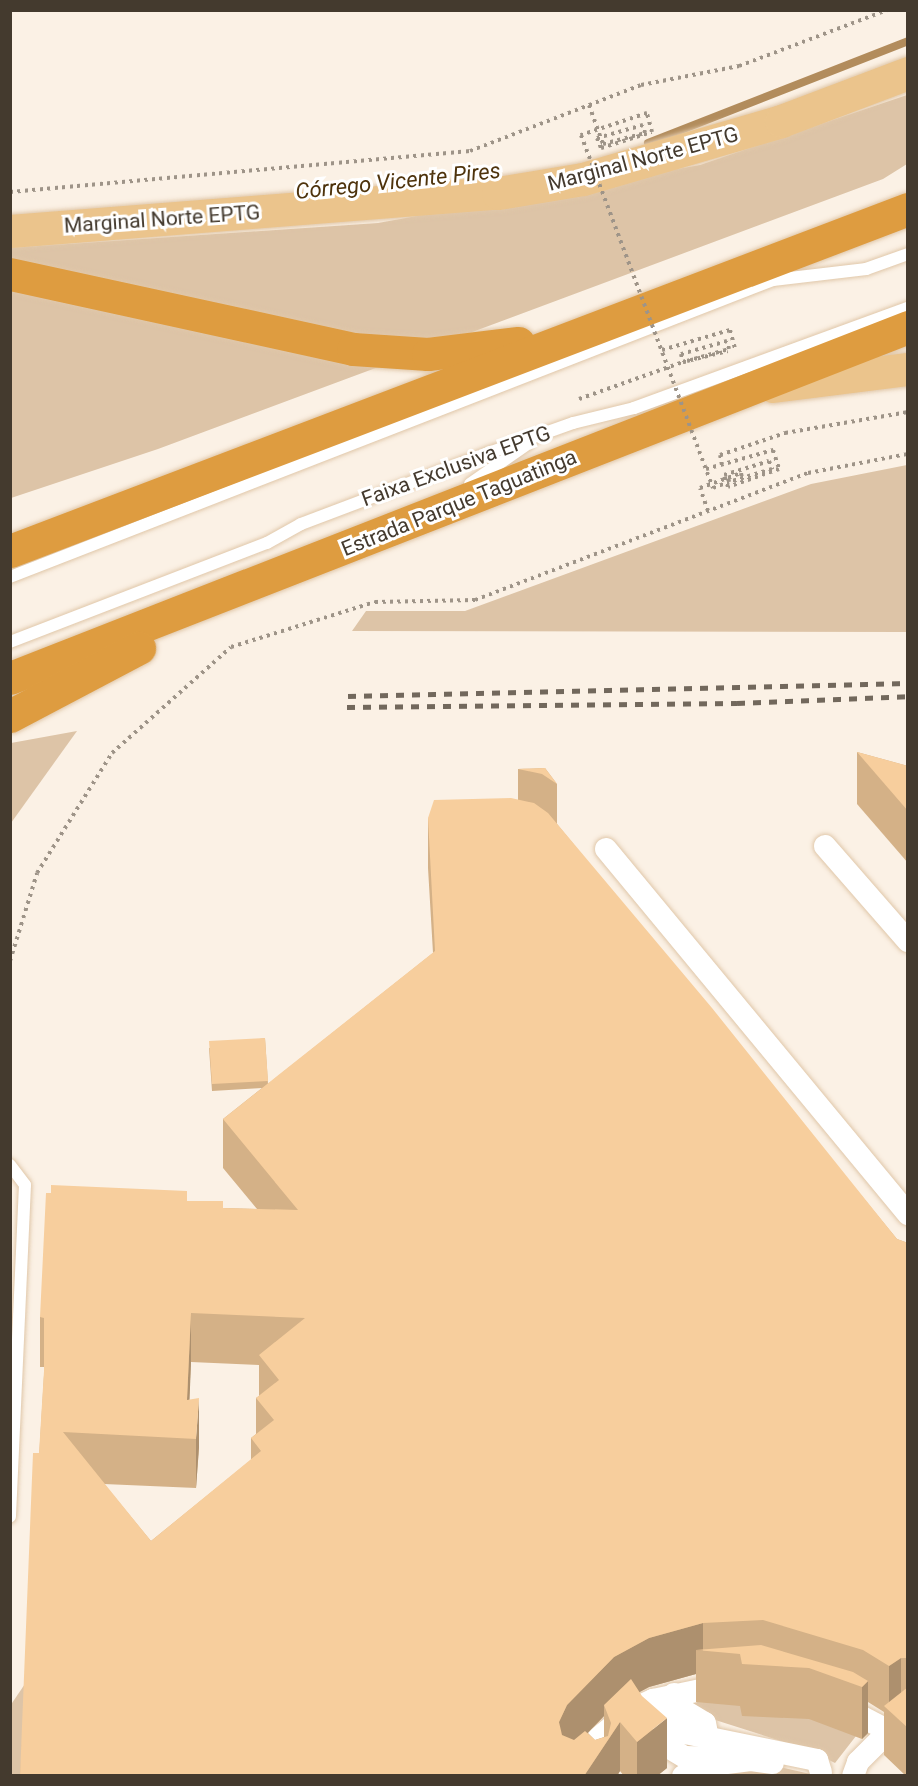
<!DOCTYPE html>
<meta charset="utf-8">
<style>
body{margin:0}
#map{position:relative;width:918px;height:1786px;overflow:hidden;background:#fbf1e5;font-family:Roboto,sans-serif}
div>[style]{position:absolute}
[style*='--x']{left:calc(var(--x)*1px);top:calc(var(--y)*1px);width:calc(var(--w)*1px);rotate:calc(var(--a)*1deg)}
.green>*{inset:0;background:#ddc4a7}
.stream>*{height:8px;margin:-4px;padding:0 4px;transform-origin:4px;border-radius:4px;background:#b28c5c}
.path>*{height:4px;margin-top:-2px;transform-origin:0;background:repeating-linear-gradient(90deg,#9e9488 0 3px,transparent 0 7.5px)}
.roads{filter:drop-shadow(0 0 2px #e0c7a9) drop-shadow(0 0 2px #e0c7a9)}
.service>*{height:12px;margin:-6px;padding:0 6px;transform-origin:6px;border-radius:6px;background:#fff}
.minor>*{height:22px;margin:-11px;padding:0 11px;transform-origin:11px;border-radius:11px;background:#fff}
.primary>*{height:33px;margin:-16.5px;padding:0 16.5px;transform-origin:16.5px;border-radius:16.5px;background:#ebc48c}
.motorway>*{height:33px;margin:-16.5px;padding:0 16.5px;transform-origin:16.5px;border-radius:16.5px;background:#de9c40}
.rail>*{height:4.5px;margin-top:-2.25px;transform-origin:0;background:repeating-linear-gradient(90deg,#72685c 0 8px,transparent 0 16px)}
.path-bridge>*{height:4px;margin-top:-2px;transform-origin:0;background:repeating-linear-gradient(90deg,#9e9488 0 3px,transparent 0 7.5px)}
.wall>*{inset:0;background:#d4b187}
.shaded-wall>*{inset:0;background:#ad906e}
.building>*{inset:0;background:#f7ce9d}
span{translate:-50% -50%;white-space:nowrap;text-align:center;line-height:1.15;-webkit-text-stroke:6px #fff;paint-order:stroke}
.street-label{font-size:21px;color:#443a2e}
.water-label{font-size:22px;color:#4e330c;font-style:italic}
.frame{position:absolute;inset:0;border:12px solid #443a2e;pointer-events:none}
</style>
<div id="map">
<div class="green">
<div style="clip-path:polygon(907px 95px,907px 164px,883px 179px,158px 449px,11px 498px,10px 248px,378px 223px,700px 165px)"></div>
<div style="clip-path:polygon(907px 465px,907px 632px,352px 631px,366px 611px,465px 611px,811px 484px)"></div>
<div style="clip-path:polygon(77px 731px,11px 823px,11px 743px)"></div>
<div style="clip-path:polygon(29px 1678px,28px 1775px,11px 1775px,10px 1706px)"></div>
<div style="clip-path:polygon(707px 1693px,863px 1727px,835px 1763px,809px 1750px,709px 1718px,689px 1702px)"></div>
<div style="clip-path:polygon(750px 1766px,784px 1768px,815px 1775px,699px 1776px)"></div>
</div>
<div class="stream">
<div style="--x:648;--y:143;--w:279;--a:-21.4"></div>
</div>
<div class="path">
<div style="--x:589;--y:105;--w:41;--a:70.3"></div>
<div style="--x:10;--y:192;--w:462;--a:-5.1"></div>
<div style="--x:470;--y:151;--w:183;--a:-21.1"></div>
<div style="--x:641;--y:85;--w:100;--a:-11"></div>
<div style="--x:739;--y:66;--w:158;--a:-20.7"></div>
<div style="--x:662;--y:350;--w:71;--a:-16.4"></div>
<div style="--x:730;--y:330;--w:20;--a:75"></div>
<div style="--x:579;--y:399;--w:110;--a:-19.6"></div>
<div style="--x:683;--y:362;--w:4;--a:-14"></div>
<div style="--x:687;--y:361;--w:44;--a:-15.9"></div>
<div style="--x:729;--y:349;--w:8;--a:-104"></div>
<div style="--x:727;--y:341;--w:48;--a:164.2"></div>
<div style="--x:681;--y:354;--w:8;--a:76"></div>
<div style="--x:683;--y:362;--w:46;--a:-13.7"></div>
<div style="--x:722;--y:465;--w:10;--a:-101"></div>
<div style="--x:720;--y:455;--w:69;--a:-18.7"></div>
<div style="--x:785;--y:433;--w:125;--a:-9.7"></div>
<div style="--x:706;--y:469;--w:70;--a:-15.8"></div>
<div style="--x:773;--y:450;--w:20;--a:72"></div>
<div style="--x:779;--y:469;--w:54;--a:160.6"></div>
<div style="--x:728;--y:487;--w:13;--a:-108"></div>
<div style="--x:724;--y:475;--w:47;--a:-17.3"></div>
<div style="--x:769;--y:461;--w:9;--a:69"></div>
<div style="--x:772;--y:469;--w:45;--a:163.2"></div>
<div style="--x:729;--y:482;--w:5;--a:-101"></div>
<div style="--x:713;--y:488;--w:17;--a:-21"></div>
<div style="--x:708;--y:511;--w:24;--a:-109"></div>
<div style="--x:700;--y:488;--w:44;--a:-20.1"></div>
<div style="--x:741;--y:473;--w:5;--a:79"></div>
<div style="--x:10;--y:961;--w:92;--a:-72.9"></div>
<div style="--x:37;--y:873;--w:142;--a:-58"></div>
<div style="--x:112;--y:753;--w:159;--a:-41.7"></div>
<div style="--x:231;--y:647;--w:151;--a:-17.4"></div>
<div style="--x:375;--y:602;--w:100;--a:-1.1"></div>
<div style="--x:475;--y:600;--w:356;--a:-20.9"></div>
<div style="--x:808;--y:473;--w:102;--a:-10.8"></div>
</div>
<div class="roads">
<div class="service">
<div style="--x:470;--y:484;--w:72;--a:-34.8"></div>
<div style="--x:10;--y:577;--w:819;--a:-21.27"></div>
<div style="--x:773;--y:280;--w:94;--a:-6.7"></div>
<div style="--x:866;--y:269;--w:45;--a:-19.7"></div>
<div style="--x:10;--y:642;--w:275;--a:-21.1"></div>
<div style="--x:267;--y:543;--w:39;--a:-29"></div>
<div style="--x:301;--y:524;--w:198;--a:-20.7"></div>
<div style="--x:486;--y:454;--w:92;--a:-19.6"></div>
<div style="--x:573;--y:423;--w:63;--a:-13.8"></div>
<div style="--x:634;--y:408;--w:292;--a:-20.1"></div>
<div style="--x:10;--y:1165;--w:25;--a:53"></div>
<div style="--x:25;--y:1185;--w:332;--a:92.6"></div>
</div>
<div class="minor">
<div style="--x:825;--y:846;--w:126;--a:48.9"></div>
<div style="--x:606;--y:849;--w:474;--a:50.4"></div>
<div style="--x:674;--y:1694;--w:14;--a:73"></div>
<div style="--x:678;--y:1707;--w:31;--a:31"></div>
<div style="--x:705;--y:1723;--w:16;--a:79"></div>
<div style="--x:653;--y:1700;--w:18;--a:68"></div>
<div style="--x:660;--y:1717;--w:30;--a:33"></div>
<div style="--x:685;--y:1733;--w:135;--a:11.6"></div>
<div style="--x:817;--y:1760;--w:13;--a:72"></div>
<div style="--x:841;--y:1706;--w:54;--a:27.5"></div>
<div style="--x:889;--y:1731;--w:22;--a:-32"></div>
<div style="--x:646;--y:1728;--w:12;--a:55"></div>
<div style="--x:653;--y:1738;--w:37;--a:31"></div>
<div style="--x:685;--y:1757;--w:32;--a:2"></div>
<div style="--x:572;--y:1776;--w:17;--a:-66"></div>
<div style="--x:579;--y:1760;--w:29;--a:-49"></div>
<div style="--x:598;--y:1738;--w:48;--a:-39"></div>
<div style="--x:635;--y:1708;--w:20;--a:-24"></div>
<div style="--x:653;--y:1700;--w:74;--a:-11.8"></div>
<div style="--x:683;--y:1776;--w:22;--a:-27"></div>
<div style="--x:703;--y:1766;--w:48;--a:-7.1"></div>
<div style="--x:751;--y:1760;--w:22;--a:8"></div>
<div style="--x:853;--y:1776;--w:15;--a:-70"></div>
<div style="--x:858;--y:1762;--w:44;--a:-45"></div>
</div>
<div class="primary">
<div style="--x:10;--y:231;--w:489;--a:-4.5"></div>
<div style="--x:498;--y:193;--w:86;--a:-9.4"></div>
<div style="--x:583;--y:179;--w:206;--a:-16.3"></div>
<div style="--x:781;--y:121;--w:136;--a:-20.7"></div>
<div style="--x:773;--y:386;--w:136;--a:-7.2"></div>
</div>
<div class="motorway">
<div style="--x:10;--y:274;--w:351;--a:12.3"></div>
<div style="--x:353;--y:349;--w:75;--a:3.8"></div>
<div style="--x:428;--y:354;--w:91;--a:-7"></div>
<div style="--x:10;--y:551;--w:961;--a:-20.85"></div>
<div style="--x:10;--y:678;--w:964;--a:-21.35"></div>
<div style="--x:10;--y:716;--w:146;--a:-27.8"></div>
</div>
</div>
<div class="rail">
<div style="--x:348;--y:696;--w:560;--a:-1.33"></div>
<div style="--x:347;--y:707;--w:390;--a:-0.6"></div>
<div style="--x:737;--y:703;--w:171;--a:-2.3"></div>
</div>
<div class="path-bridge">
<div style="--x:603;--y:144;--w:43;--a:-14.7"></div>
<div style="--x:645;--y:133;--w:8;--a:-104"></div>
<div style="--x:643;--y:125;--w:48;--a:164.2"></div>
<div style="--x:597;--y:138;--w:11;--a:68"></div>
<div style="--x:601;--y:148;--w:53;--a:-17.4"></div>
<div style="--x:652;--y:132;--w:20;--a:-105"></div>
<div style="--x:647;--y:113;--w:70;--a:161.6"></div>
<div style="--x:581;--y:135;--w:377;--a:69.5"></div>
</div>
<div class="wall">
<div style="clip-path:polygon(857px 752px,908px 766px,908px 863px,857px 804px)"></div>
<div style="clip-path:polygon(evenodd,545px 768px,557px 784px,557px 824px,897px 1239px,908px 1243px,908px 1776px,906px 1776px,884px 1755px,884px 1712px,868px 1702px,868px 1733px,862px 1739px,809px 1719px,742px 1716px,740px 1706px,696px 1702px,696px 1674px,649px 1687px,639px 1692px,667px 1768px,657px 1776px,624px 1776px,620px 1771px,617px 1776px,20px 1776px,44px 1375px,44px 1367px,40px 1367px,40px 1317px,187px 1201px,223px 1208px,257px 1209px,223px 1168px,223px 1119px,262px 1088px,212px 1091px,209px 1048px,265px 1038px,268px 1084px,433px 953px,428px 868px,428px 818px,518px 800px,518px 769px,545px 768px,191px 1362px,259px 1365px,259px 1396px,256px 1398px,256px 1434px,251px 1438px,251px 1460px,151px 1541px,104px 1484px,196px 1488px,199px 1447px,189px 1400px,191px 1362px,545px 768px,604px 1716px,604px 1737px,595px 1740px,588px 1733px,604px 1716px)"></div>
</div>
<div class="shaded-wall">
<div style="clip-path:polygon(191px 1313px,191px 1362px,188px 1439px,187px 1400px)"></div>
<div style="clip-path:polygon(199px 1398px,199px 1447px,196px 1488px,196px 1439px)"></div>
<div style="clip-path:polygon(703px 1623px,703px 1651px,696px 1650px,696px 1674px,649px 1687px,614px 1706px,604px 1705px,604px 1716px,567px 1754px,559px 1771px,559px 1722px,567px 1705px,614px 1657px,649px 1638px)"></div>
<div style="clip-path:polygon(901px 1658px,901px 1707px,889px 1710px,889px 1666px)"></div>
<div style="clip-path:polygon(868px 1681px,868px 1733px,862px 1739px,862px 1687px)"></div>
<div style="clip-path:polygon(667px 1718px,667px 1768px,657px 1776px,637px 1776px,637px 1742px)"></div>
<div style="clip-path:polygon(620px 1722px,620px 1771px,617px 1776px,584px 1776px)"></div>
</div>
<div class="building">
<div style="clip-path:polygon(857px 752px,908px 766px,908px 811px)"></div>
<div style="clip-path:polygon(545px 768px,557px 784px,542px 774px,518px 769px)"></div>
<div style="clip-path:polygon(evenodd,511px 798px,534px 803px,548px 813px,712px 1008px,897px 1239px,908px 1243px,908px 1658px,901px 1658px,889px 1666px,863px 1650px,763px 1620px,703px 1623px,649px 1638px,614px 1657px,567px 1705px,559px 1722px,562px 1735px,574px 1740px,585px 1731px,595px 1740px,608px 1736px,611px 1723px,604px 1705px,631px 1679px,642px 1696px,667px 1718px,637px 1742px,620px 1722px,584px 1776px,20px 1776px,33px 1453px,39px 1453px,44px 1371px,44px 1318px,40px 1317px,46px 1193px,51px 1193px,51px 1185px,187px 1191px,187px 1201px,223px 1201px,223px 1208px,298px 1210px,223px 1119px,435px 951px,428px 818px,434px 800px,511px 798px,191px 1313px,305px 1318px,259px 1355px,279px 1380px,256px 1398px,274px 1420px,251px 1438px,261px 1451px,151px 1541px,63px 1432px,196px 1439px,199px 1398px,187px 1400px,191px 1313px)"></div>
<div style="clip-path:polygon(265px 1038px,268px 1081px,212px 1084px,209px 1041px)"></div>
<div style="clip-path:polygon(761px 1645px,853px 1672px,868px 1681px,862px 1687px,809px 1668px,742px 1664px,740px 1654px,696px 1650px)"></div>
<div style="clip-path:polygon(908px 1687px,908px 1728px,884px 1706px)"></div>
</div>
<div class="street-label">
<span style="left:643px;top:159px;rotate:-15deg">Marginal Norte EPTG</span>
<span style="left:162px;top:219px;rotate:-4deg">Marginal Norte EPTG</span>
<span style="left:456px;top:466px;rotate:-20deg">Faixa Exclusiva EPTG</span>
<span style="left:459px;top:503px;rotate:-22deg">Estrada Parque Taguatinga</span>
</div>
<div class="water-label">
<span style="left:398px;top:181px;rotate:-6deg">Córrego Vicente Pires</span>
</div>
<div class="frame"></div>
</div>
